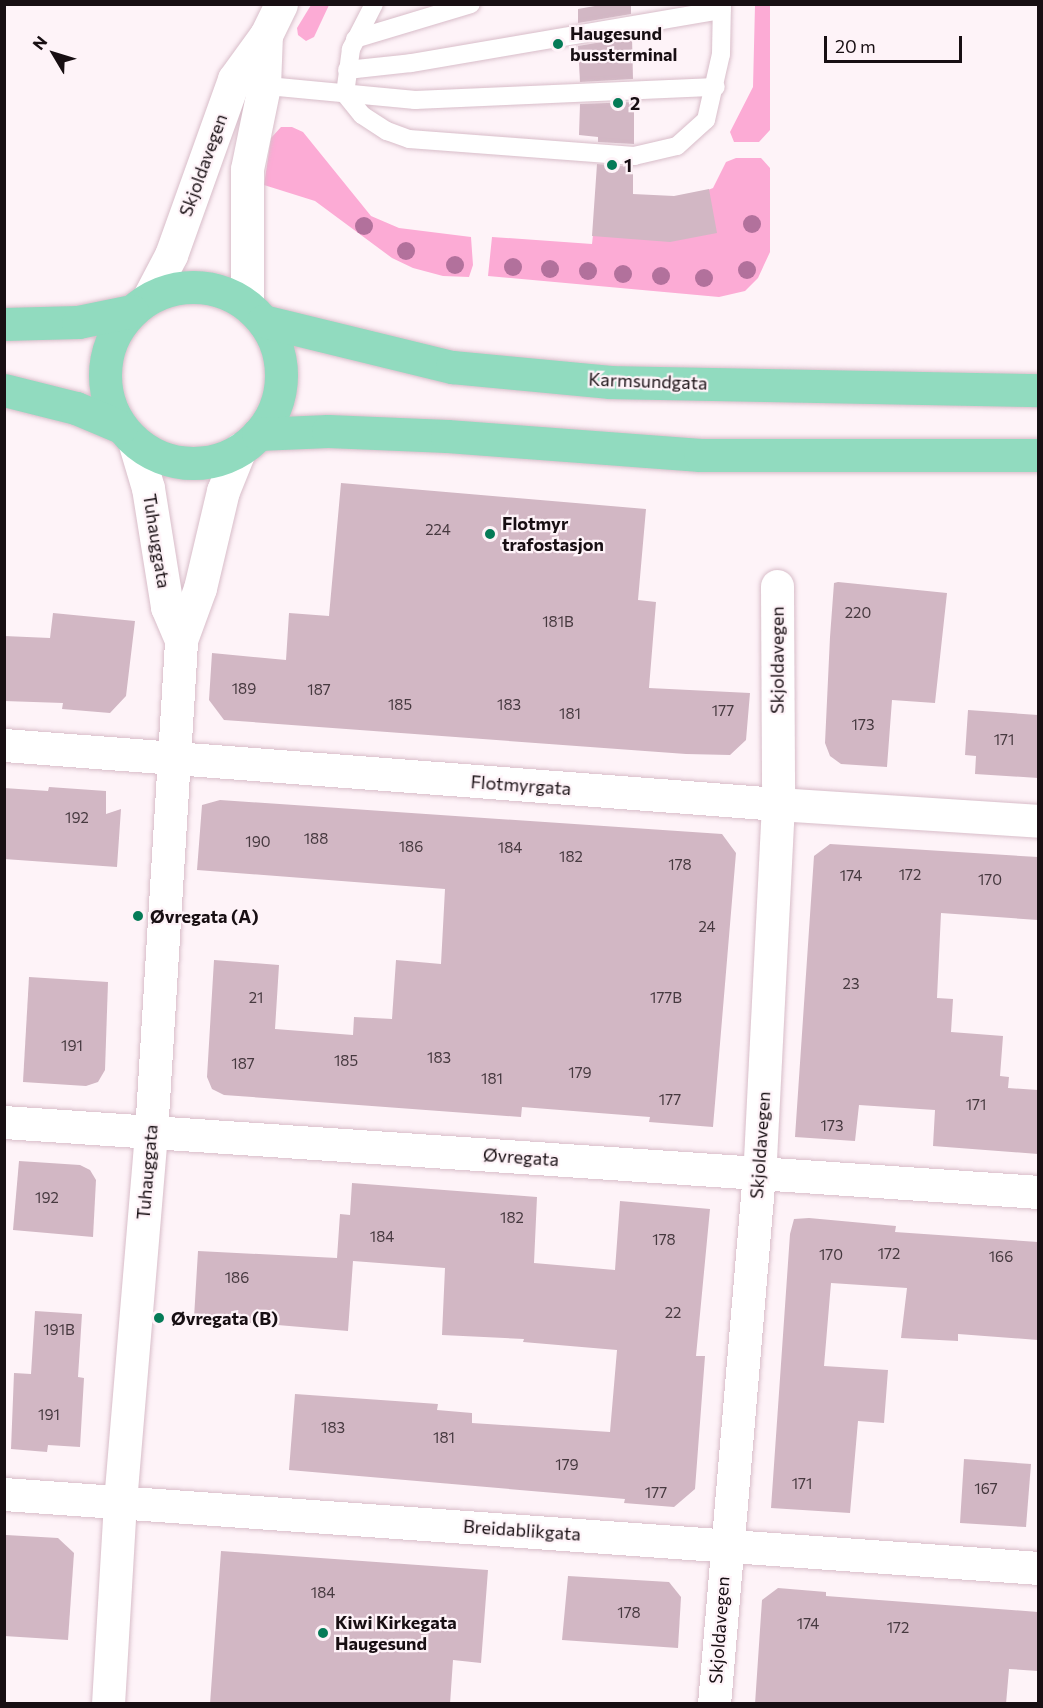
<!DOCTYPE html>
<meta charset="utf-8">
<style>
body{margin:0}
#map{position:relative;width:1043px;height:1708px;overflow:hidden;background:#fef3f8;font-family:Commissioner,sans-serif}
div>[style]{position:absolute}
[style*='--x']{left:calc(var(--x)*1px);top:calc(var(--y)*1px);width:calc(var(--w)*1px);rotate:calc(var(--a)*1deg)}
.green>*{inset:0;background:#fcabd5}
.building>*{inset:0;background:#d2b7c4}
.roads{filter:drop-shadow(0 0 2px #d8bdc9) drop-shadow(0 0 2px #d8bdc9)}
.lane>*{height:18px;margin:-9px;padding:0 9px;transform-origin:9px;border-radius:9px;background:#fff}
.street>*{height:33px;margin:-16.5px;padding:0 16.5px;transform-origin:16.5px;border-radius:16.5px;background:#fff}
.secondary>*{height:33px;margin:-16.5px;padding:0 16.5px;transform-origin:16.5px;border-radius:16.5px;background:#fff}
.primary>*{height:33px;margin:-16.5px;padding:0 16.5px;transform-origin:16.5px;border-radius:16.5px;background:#91dbbf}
.primary>.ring{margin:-16.5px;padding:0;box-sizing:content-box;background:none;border:33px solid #91dbbf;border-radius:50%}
.trees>*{width:18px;height:18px;margin:-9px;border-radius:50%;background:#b2719c}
.dots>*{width:16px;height:16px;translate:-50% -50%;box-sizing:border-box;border:3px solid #fef3f8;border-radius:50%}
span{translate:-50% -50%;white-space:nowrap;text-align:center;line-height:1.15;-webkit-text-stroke:4.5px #fef3f8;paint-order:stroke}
.number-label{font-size:15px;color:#46393f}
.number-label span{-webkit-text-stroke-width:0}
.poi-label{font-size:18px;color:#180f13;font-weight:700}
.left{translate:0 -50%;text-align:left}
.street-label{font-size:18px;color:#180f13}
.frame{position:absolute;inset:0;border:6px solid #180f13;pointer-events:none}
.north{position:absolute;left:24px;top:24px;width:60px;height:60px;-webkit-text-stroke:4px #fef3f8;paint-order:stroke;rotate:308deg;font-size:16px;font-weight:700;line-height:24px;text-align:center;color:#180f13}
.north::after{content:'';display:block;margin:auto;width:21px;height:27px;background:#180f13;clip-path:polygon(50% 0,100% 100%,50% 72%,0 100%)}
.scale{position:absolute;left:824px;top:36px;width:138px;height:27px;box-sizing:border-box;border:3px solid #180f13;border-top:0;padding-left:8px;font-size:18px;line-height:21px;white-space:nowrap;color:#180f13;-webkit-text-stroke:4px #fef3f8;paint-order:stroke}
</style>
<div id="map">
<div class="green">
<div style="clip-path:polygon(311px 5px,329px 5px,314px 37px,306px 41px,298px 35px,297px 28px)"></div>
<div style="clip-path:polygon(755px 5px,770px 5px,770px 130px,759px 142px,734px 142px,730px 132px,753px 87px)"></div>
<div style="clip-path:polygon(281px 127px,292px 127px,303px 132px,371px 216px,399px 228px,471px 237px,473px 265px,469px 277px,443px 276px,413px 268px,392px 258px,315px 201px,264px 185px,271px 138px)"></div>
<div style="clip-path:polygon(736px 158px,761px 158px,770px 168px,770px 252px,758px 278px,745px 291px,719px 297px,488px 276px,492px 237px,592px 244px,593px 235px,713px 188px,726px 162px)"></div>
</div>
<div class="building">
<div style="clip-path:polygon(606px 4px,631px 4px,631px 14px,578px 23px,578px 9px)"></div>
<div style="clip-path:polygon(632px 37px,633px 79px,580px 82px,578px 46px)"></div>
<div style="clip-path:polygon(634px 102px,634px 144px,598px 142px,598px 137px,579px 135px,580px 104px)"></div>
<div style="clip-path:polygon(597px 164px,633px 167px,633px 194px,674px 196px,709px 189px,717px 233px,670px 242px,592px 236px)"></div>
<div style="clip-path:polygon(341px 483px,646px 509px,638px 600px,656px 602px,649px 688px,750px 693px,746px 740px,730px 755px,686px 754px,224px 720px,209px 700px,212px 653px,286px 660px,289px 613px,329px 616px)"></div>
<div style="clip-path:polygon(838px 582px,947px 593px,935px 703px,892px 700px,887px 767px,841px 764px,830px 756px,825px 743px,830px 637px,834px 583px)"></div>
<div style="clip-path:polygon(53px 613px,135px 621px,126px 696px,110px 713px,62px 709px,63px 703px,4px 701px,4px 636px,50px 638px)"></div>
<div style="clip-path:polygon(968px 710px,1038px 715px,1038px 778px,975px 774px,976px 756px,965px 755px)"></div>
<div style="clip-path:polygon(49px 787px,106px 791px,106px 814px,121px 809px,117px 867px,4px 859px,4px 788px,48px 791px)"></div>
<div style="clip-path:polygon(220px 800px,722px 834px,736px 853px,713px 1127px,649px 1122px,650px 1117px,522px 1107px,521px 1117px,224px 1095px,212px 1089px,207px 1077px,214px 960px,279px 965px,275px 1029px,353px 1035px,354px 1017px,392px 1019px,396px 960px,441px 964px,445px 889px,197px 870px,202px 805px)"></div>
<div style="clip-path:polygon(830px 844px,1038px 857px,1038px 920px,941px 913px,937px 998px,953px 999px,951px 1032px,1003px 1036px,1000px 1076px,1009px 1077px,1008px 1088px,1038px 1090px,1038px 1154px,933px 1146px,935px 1110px,859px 1105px,855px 1141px,795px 1137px,814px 856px)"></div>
<div style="clip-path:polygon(29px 977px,108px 982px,105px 1070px,98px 1082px,86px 1086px,23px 1082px)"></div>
<div style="clip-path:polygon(19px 1161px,80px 1165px,90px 1170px,96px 1180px,93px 1237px,13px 1230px)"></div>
<div style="clip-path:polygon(352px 1183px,537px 1197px,534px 1263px,615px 1270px,620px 1201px,710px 1209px,696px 1356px,705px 1356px,695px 1489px,674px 1507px,624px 1503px,625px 1499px,289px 1470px,295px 1394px,438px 1404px,437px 1410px,472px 1413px,472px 1423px,610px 1432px,617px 1350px,523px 1342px,524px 1339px,442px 1335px,445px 1268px,353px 1261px,348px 1331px,194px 1318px,198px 1251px,337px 1258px,340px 1214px,350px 1215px)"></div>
<div style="clip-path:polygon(809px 1218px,896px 1226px,895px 1232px,1038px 1242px,1038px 1340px,958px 1334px,958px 1341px,901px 1338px,907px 1288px,831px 1283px,824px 1366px,888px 1370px,884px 1423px,858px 1421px,850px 1513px,771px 1508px,790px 1234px,794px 1219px)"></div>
<div style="clip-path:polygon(35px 1311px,82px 1314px,78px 1377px,84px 1378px,80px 1447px,48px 1445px,47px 1452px,11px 1449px,14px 1373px,31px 1374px)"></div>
<div style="clip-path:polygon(964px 1459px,1031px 1464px,1026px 1527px,960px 1523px)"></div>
<div style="clip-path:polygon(6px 1535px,58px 1538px,74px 1553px,68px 1640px,4px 1636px)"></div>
<div style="clip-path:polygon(221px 1551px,488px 1570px,481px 1663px,453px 1660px,450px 1704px,210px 1704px)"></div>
<div style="clip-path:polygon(568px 1576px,669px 1582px,681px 1597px,678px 1648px,562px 1640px)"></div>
<div style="clip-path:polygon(778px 1588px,826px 1592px,826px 1596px,1038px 1612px,1038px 1671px,1009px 1669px,1006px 1704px,755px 1704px,762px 1600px)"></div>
</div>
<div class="roads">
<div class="lane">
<div style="--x:374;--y:4;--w:51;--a:117.1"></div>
<div style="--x:351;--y:49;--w:45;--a:97.6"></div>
<div style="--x:345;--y:94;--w:27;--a:51"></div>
<div style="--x:362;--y:115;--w:30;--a:33"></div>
<div style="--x:387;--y:131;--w:23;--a:20"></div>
<div style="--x:409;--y:139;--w:226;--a:4.3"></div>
<div style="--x:634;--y:156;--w:44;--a:-13.1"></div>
<div style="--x:677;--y:146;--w:39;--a:-42"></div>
<div style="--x:706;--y:120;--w:68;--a:-77.2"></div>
<div style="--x:721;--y:54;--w:50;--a:-88.9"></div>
<div style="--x:355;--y:39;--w:121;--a:-16.8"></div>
<div style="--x:347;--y:70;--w:64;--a:-6.2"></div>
<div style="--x:411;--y:63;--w:315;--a:-9.7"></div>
<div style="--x:257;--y:85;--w:159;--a:5.4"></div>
<div style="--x:415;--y:100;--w:301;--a:-2.5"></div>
</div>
<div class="street">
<div style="--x:777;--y:586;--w:218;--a:89.7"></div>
<div style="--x:778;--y:804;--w:261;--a:3.7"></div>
<div style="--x:4;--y:1122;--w:1036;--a:3.87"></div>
<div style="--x:4;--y:1494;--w:1037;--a:4.09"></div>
</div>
<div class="secondary">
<div style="--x:148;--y:299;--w:50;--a:-62.4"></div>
<div style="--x:171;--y:255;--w:187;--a:-70.3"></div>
<div style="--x:234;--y:79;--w:54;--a:-54"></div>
<div style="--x:266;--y:35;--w:34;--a:-64"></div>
<div style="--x:247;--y:305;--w:136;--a:-90"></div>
<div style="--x:247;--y:169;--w:85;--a:-78.4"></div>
<div style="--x:264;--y:86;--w:51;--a:-87.8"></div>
<div style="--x:134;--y:441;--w:49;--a:73.4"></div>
<div style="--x:148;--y:488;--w:121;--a:80.9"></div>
<div style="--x:167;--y:607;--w:36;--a:67"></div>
<div style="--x:4;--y:745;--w:776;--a:4.36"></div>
<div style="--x:778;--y:804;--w:369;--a:92.9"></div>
<div style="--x:759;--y:1173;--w:533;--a:94.84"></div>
<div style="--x:108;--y:1704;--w:202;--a:-86.6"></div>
<div style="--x:120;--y:1502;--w:370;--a:-85.2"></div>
<div style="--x:151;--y:1133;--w:494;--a:-86.5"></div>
<div style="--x:181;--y:640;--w:55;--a:-69.9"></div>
<div style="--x:200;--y:588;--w:100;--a:-76.7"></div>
<div style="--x:223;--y:491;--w:45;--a:-68"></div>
</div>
<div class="primary">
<div class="ring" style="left:105px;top:287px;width:143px;height:143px"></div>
<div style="--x:263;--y:321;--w:195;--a:13.7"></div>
<div style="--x:452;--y:367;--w:159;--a:5.4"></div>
<div style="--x:610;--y:382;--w:428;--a:1.1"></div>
<div style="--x:4;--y:324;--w:74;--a:-1.5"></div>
<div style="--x:78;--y:322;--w:55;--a:-11.5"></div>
<div style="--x:4;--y:390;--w:74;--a:14"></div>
<div style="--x:76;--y:408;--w:49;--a:22.9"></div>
<div style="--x:258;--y:434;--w:70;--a:-2.5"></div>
<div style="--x:328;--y:431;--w:119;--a:2.4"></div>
<div style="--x:447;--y:436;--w:254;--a:4.3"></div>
<div style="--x:700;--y:455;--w:338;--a:0"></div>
</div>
</div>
<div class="trees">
<div style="left:752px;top:224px"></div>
<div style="left:364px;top:226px"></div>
<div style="left:406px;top:251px"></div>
<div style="left:455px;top:265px"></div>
<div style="left:513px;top:267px"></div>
<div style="left:550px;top:269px"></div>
<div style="left:747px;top:270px"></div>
<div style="left:588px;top:271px"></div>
<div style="left:623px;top:274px"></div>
<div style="left:661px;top:276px"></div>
<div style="left:704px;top:278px"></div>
</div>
<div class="dots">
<div style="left:558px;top:44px;background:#057b57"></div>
<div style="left:618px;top:103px;background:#057b57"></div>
<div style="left:612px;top:165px;background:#057b57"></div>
<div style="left:490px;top:534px;background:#057b57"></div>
<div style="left:138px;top:916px;background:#057b57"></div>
<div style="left:159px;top:1318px;background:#057b57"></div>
<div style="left:323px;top:1633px;background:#057b57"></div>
</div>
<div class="number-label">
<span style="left:438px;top:530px">224</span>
<span style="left:858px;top:613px">220</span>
<span style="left:558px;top:622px">181B</span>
<span style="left:244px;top:689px">189</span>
<span style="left:319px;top:690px">187</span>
<span style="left:400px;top:705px">185</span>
<span style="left:509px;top:705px">183</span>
<span style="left:723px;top:711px">177</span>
<span style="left:570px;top:714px">181</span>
<span style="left:863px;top:725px">173</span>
<span style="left:1004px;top:740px">171</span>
<span style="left:77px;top:818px">192</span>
<span style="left:316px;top:839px">188</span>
<span style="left:258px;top:842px">190</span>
<span style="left:411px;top:847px">186</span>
<span style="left:510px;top:848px">184</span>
<span style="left:571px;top:857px">182</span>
<span style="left:680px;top:865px">178</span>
<span style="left:910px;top:875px">172</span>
<span style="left:851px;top:876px">174</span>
<span style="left:990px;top:880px">170</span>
<span style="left:707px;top:927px">24</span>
<span style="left:851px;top:984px">23</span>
<span style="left:256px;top:998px">21</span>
<span style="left:666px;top:998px">177B</span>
<span style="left:72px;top:1046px">191</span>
<span style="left:439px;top:1058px">183</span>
<span style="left:346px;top:1061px">185</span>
<span style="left:243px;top:1064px">187</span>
<span style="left:580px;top:1073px">179</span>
<span style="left:492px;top:1079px">181</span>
<span style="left:670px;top:1100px">177</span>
<span style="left:976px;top:1105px">171</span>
<span style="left:832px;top:1126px">173</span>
<span style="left:47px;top:1198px">192</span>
<span style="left:512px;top:1218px">182</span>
<span style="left:382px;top:1237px">184</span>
<span style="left:664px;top:1240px">178</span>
<span style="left:889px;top:1254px">172</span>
<span style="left:831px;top:1255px">170</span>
<span style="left:1001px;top:1257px">166</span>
<span style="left:237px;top:1278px">186</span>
<span style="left:673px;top:1313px">22</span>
<span style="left:59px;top:1330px">191B</span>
<span style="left:49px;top:1415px">191</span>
<span style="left:333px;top:1428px">183</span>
<span style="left:444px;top:1438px">181</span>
<span style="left:567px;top:1465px">179</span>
<span style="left:802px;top:1484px">171</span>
<span style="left:986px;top:1489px">167</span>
<span style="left:656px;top:1493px">177</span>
<span style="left:323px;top:1593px">184</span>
<span style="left:629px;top:1613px">178</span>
<span style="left:808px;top:1624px">174</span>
<span style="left:898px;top:1628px">172</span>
</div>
<div class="poi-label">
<span class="left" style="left:570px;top:44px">Haugesund<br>bussterminal</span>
<span class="left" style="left:630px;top:103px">2</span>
<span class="left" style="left:624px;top:165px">1</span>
<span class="left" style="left:502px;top:534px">Flotmyr<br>trafostasjon</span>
<span class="left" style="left:150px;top:916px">Øvregata (A)</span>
<span class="left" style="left:171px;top:1318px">Øvregata (B)</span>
<span class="left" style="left:335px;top:1633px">Kiwi Kirkegata<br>Haugesund</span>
</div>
<div class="street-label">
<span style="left:203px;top:165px;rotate:-70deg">Skjoldavegen</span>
<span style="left:648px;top:381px;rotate:2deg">Karmsundgata</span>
<span style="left:157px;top:541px;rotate:81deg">Tuhauggata</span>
<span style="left:777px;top:660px;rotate:-90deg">Skjoldavegen</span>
<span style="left:521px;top:785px;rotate:4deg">Flotmyrgata</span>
<span style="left:760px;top:1145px;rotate:-86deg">Skjoldavegen</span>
<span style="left:521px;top:1157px;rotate:4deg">Øvregata</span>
<span style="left:147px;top:1172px;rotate:-85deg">Tuhauggata</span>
<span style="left:522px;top:1530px;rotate:4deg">Breidablikgata</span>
<span style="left:719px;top:1630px;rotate:-86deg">Skjoldavegen</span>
</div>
<div class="frame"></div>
<div class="north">N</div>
<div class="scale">20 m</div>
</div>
